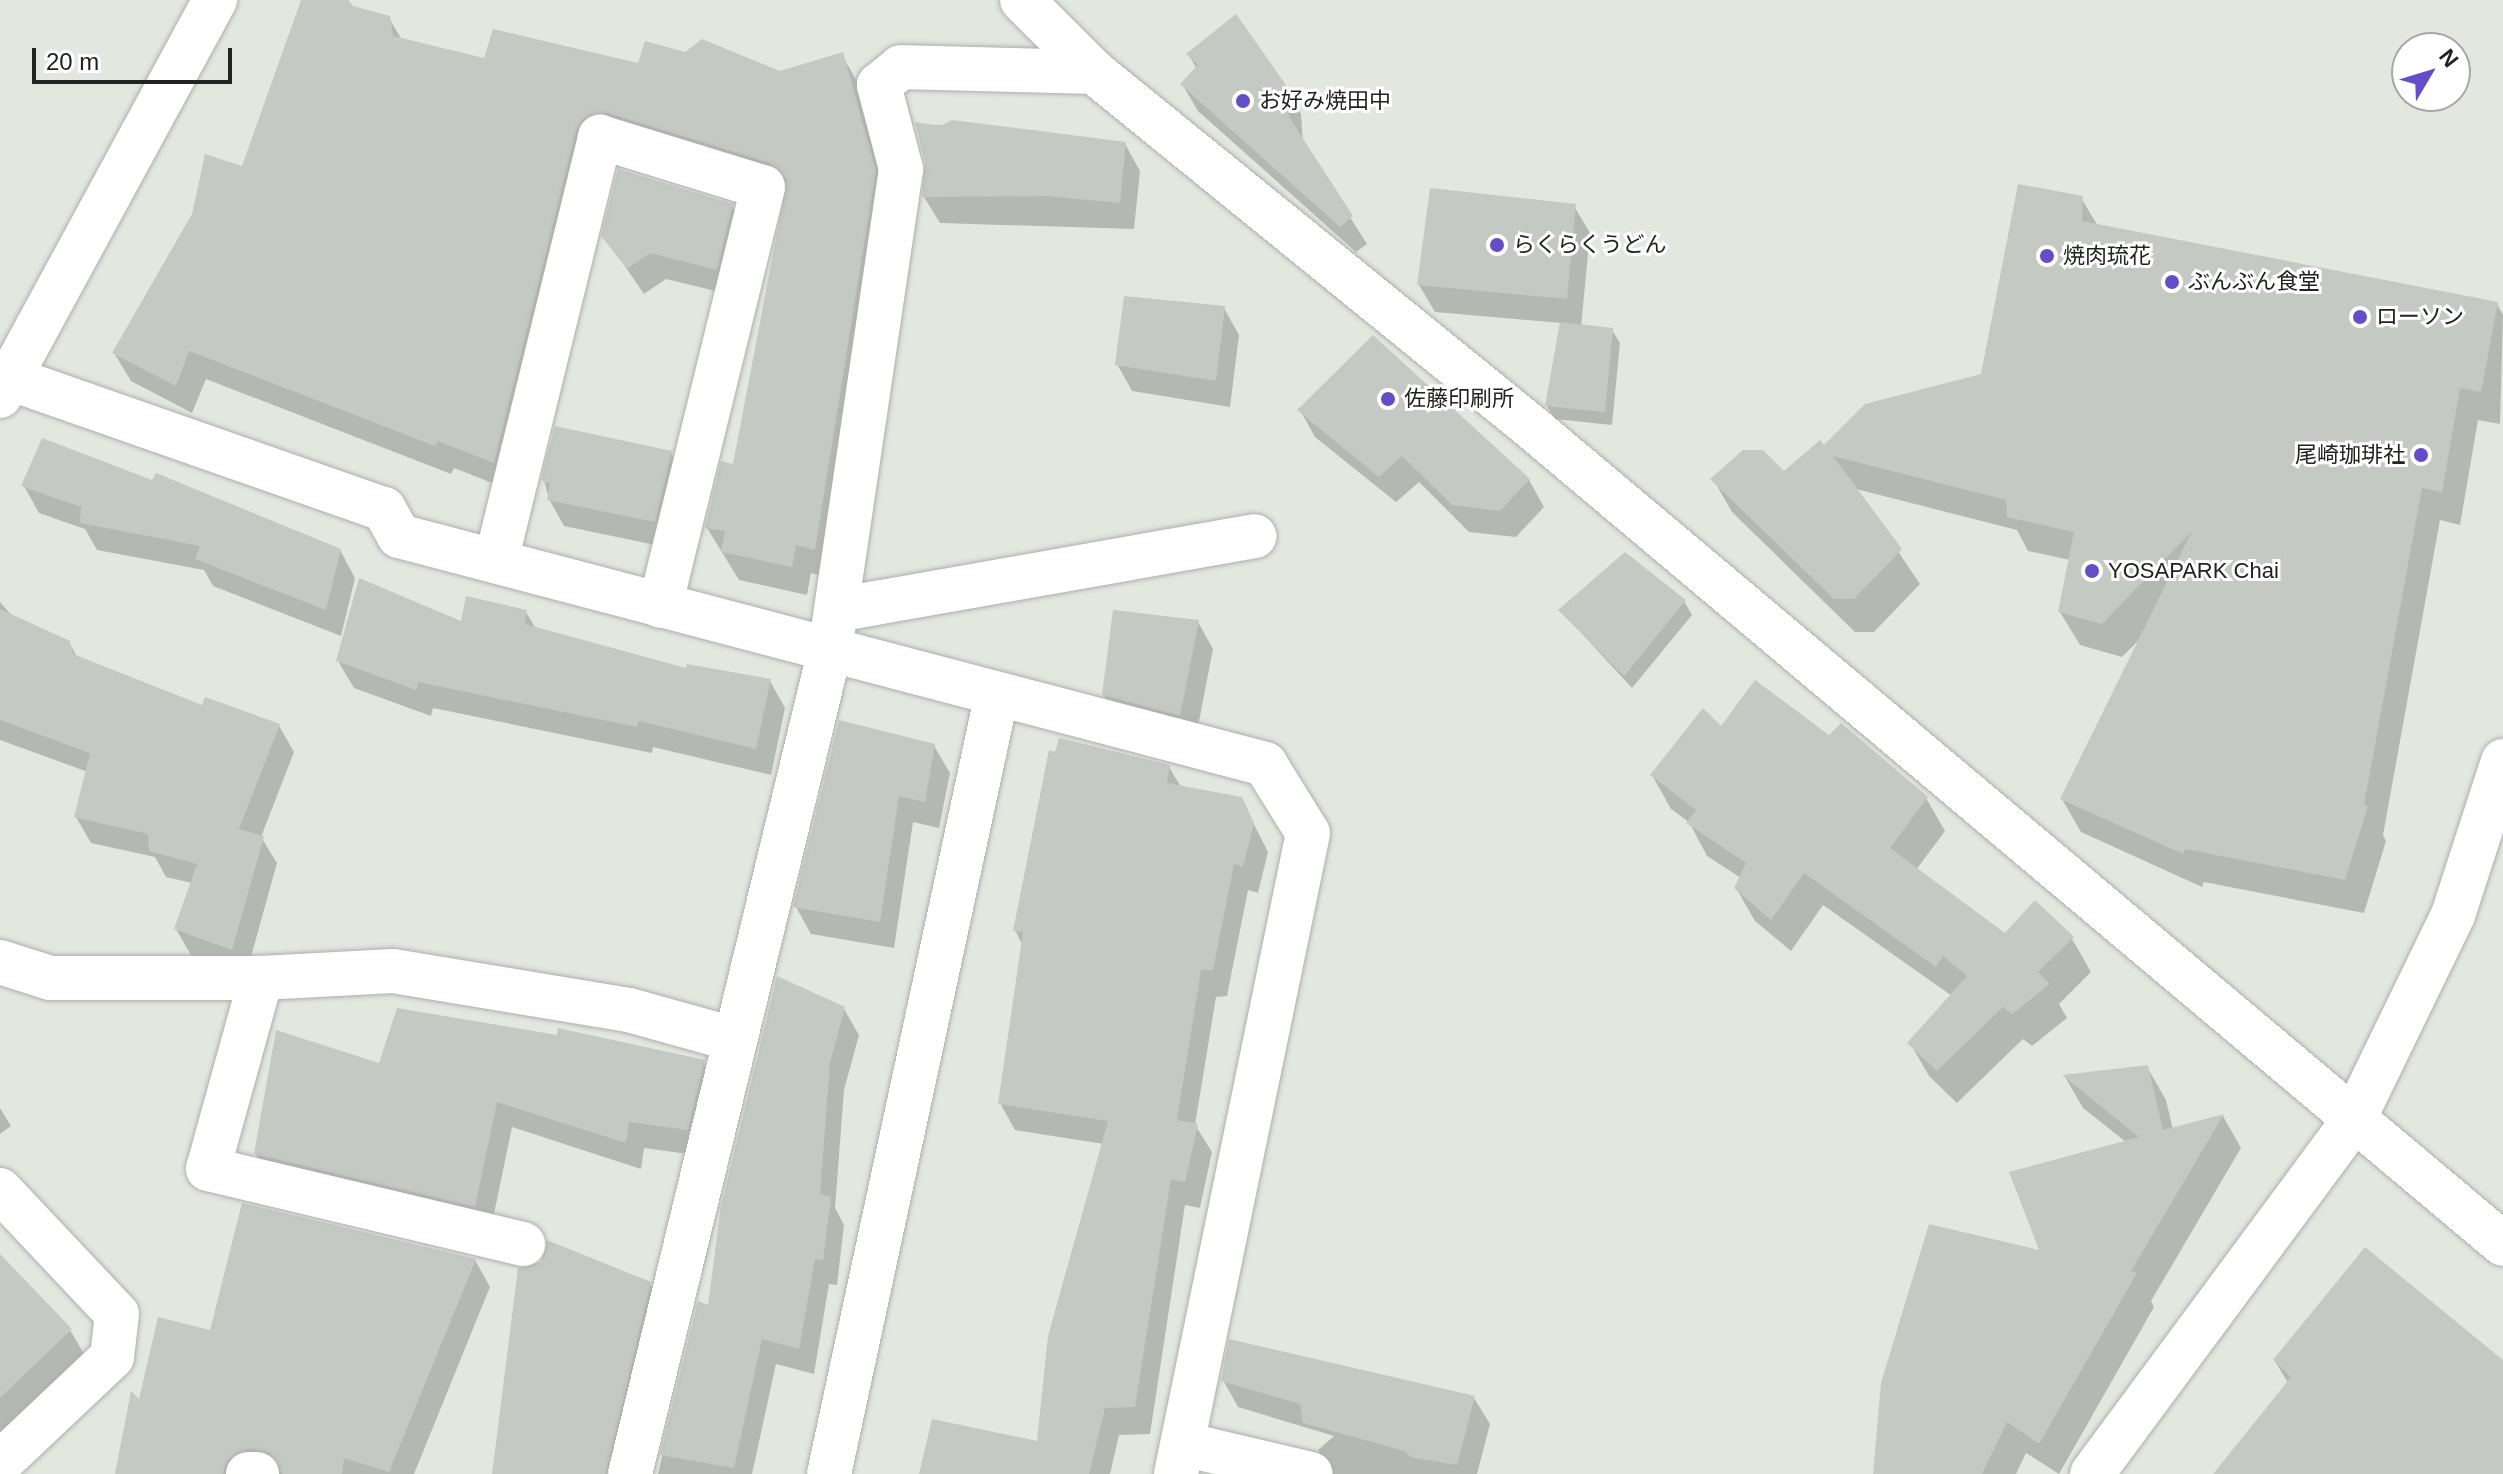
<!DOCTYPE html>
<meta charset="utf-8">
<style>
body{margin:0}
#map{position:relative;width:2503px;height:1474px;overflow:hidden;background:#e2e7e0;font-family:Arial,"Noto Sans JP",sans-serif}
div>[style]{position:absolute}
[style*='--x']{left:calc(var(--x)*1px);top:calc(var(--y)*1px);width:calc(var(--w)*1px);rotate:calc(var(--a)*1deg)}
.shadow>*{inset:0;background:#0003}
.building>*{inset:0;background:#c5c9c3}
.roads{filter:drop-shadow(0 0 2px #acb1aa) drop-shadow(0 0 2px #acb1aa)}
.minor>*{height:44px;margin:-22px;padding:0 22px;transform-origin:22px;border-radius:22px;background:#fff}
.tertiary>*{height:44px;margin:-22px;padding:0 22px;transform-origin:22px;border-radius:22px;background:#fff}
.dots>*{width:22px;height:22px;translate:-50% -50%;box-sizing:border-box;border:4px solid #fff;border-radius:50%}
span{translate:-50% -50%;white-space:nowrap;text-align:center;line-height:1.15;-webkit-text-stroke:6px #fff;paint-order:stroke}
.poi-label{font-size:22px;color:#212320}
.left{translate:0 -50%;text-align:left}
.right{translate:-100% -50%;text-align:right}
.north{position:absolute;left:2391px;top:32px;width:80px;height:80px;box-sizing:border-box;background:#fff;border:2px solid #a6a7a6;border-radius:50%;rotate:52deg;font-size:22px;font-weight:700;line-height:32px;text-align:center;color:#212320}
.north::after{content:'';display:block;margin:auto;width:28px;height:36px;background:#644ec7;clip-path:polygon(50% 0,100% 100%,50% 72%,0 100%)}
.scale{position:absolute;left:32px;top:48px;width:200px;height:36px;box-sizing:border-box;border:4px solid #212320;border-top:0;padding-left:10px;font-size:24px;line-height:28px;white-space:nowrap;color:#212320;-webkit-text-stroke:6px #fff;paint-order:stroke}
</style>
<div id="map">
<div class="shadow">
<div style="clip-path:polygon(303px 0,345px 0,352px 8px,389px 18px,402px 40px,485px 60px,640px 66px,686px 55px,780px 74px,842px 55px,858px 83px,891px 200px,830px 578px,811px 573px,807px 595px,739px 580px,707px 528px,735px 466px,787px 191px,625px 141px,599px 147px,510px 490px,454px 468px,451px 474px,206px 379px,192px 413px,131px 381px,114px 353px,244px 169px)"></div>
<div style="clip-path:polygon(1188px 54px,1285px 86px,1301px 114px,1303px 143px,1367px 244px,1356px 252px,1198px 111px,1182px 84px,1197px 69px)"></div>
<div style="clip-path:polygon(917px 124px,1032px 130px,1125px 144px,1140px 171px,1134px 229px,940px 223px,924px 197px,927px 163px)"></div>
<div style="clip-path:polygon(2081px 198px,2098px 226px,2497px 304px,2503px 315px,2500px 424px,2478px 420px,2460px 525px,2440px 520px,2383px 835px,2386px 841px,2364px 913px,2204px 882px,2202px 887px,2081px 832px,2062px 799px,2141px 638px,2122px 657px,2080px 645px,2060px 612px,2070px 560px,2028px 551px,2017px 530px,1856px 489px,1920px 584px,1874px 632px,1855px 632px,1732px 512px,1713px 479px,1784px 474px,1824px 448px,1983px 376px)"></div>
<div style="clip-path:polygon(732px 206px,747px 233px,732px 295px,666px 279px,644px 294px,604px 236px)"></div>
<div style="clip-path:polygon(1574px 206px,1590px 233px,1581px 327px,1612px 330px,1620px 343px,1612px 425px,1555px 419px,1547px 406px,1562px 323px,1435px 312px,1419px 285px)"></div>
<div style="clip-path:polygon(1224px 308px,1239px 335px,1230px 407px,1132px 391px,1117px 364px)"></div>
<div style="clip-path:polygon(1300px 410px,1529px 480px,1544px 507px,1516px 537px,1469px 532px,1419px 482px,1396px 502px,1315px 437px)"></div>
<div style="clip-path:polygon(671px 453px,686px 480px,670px 548px,564px 526px,549px 499px,544px 480px)"></div>
<div style="clip-path:polygon(157px 476px,340px 550px,355px 578px,341px 636px,213px 586px,204px 570px,97px 550px,85px 529px,39px 513px,24px 486px,153px 483px)"></div>
<div style="clip-path:polygon(1684px 601px,1692px 615px,1632px 688px,1560px 610px)"></div>
<div style="clip-path:polygon(0 602px,13px 617px,69px 642px,78px 659px,203px 708px,279px 726px,294px 752px,261px 837px,277px 863px,246px 975px,191px 955px,176px 929px,192px 883px,166px 877px,155px 857px,91px 843px,76px 817px,88px 772px,0 740px)"></div>
<div style="clip-path:polygon(526px 612px,536px 629px,688px 671px,770px 681px,785px 708px,771px 775px,653px 747px,652px 753px,433px 708px,431px 716px,354px 688px,338px 661px)"></div>
<div style="clip-path:polygon(1198px 622px,1213px 649px,1195px 742px,1119px 722px,1104px 695px)"></div>
<div style="clip-path:polygon(1722px 729px,1830px 738px,1926px 798px,1945px 831px,1916px 870px,2005px 936px,2035px 902px,2072px 939px,2091px 972px,2059px 1004px,2067px 1018px,2032px 1046px,2023px 1039px,1957px 1103px,1929px 1076px,1910px 1043px,1952px 996px,1823px 905px,1791px 951px,1755px 921px,1736px 888px,1741px 878px,1707px 856px,1689px 822px,1671px 809px,1652px 775px)"></div>
<div style="clip-path:polygon(934px 746px,950px 773px,939px 828px,913px 822px,894px 948px,811px 934px,796px 907px)"></div>
<div style="clip-path:polygon(1169px 767px,1181px 787px,1241px 799px,1268px 852px,1258px 893px,1248px 890px,1227px 996px,1216px 997px,1195px 1125px,1212px 1152px,1200px 1208px,1185px 1205px,1150px 1434px,1119px 1435px,1110px 1474px,921px 1474px,1038px 1443px,1104px 1144px,1015px 1130px,1000px 1103px,1023px 946px,1015px 930px)"></div>
<div style="clip-path:polygon(844px 1009px,859px 1035px,844px 1090px,835px 1208px,844px 1225px,837px 1285px,829px 1284px,814px 1374px,776px 1364px,752px 1474px,658px 1474px,699px 1304px,710px 1308px)"></div>
<div style="clip-path:polygon(703px 1062px,719px 1089px,703px 1156px,644px 1148px,641px 1169px,512px 1127px,490px 1233px,272px 1181px,256px 1154px,380px 1065px)"></div>
<div style="clip-path:polygon(2147px 1067px,2166px 1100px,2173px 1130px,2223px 1116px,2241px 1148px,2151px 1301px,2154px 1307px,2059px 1474px,2026px 1453px,2016px 1474px,1885px 1474px,2126px 1142px,2083px 1108px,2065px 1077px)"></div>
<div style="clip-path:polygon(0 1108px,11px 1126px,0 1134px)"></div>
<div style="clip-path:polygon(0 1257px,70px 1330px,91px 1366px,0 1439px)"></div>
<div style="clip-path:polygon(475px 1260px,490px 1287px,414px 1474px,117px 1474px,140px 1403px,211px 1332px)"></div>
<div style="clip-path:polygon(650px 1284px,665px 1310px,625px 1474px,575px 1474px)"></div>
<div style="clip-path:polygon(2275px 1361px,2503px 1363px,2503px 1474px,2216px 1474px,2288px 1383px)"></div>
<div style="clip-path:polygon(1223px 1380px,1474px 1398px,1490px 1424px,1477px 1474px,1332px 1474px,1318px 1450px,1334px 1436px,1238px 1407px)"></div>
</div>
<div class="building">
<div style="clip-path:polygon(301px 0,348px 0,353px 6px,390px 16px,393px 36px,484px 58px,493px 29px,638px 63px,645px 41px,685px 52px,702px 39px,780px 71px,843px 52px,876px 170px,815px 550px,796px 545px,792px 567px,721px 552px,725px 531px,705px 528px,721px 461px,733px 464px,787px 180px,770px 163px,607px 113px,583px 119px,576px 131px,494px 463px,438px 441px,435px 446px,189px 351px,176px 386px,112px 353px,192px 214px,205px 154px,242px 166px)"></div>
<div style="clip-path:polygon(1236px 14px,1286px 85px,1289px 117px,1353px 216px,1340px 227px,1180px 84px,1198px 65px,1186px 54px)"></div>
<div style="clip-path:polygon(952px 120px,1126px 142px,1120px 203px,1046px 196px,922px 197px,925px 163px,915px 122px,940px 126px)"></div>
<div style="clip-path:polygon(618px 169px,733px 204px,717px 270px,650px 253px,627px 269px,601px 236px)"></div>
<div style="clip-path:polygon(2018px 184px,2083px 196px,2082px 221px,2498px 302px,2481px 392px,2460px 388px,2442px 492px,2422px 488px,2364px 805px,2368px 806px,2345px 880px,2185px 849px,2183px 854px,2060px 799px,2192px 531px,2102px 624px,2058px 612px,2074px 532px,2007px 517px,2006px 500px,1833px 456px,1902px 549px,1854px 599px,1834px 599px,1710px 479px,1743px 450px,1763px 450px,1784px 471px,1820px 440px,1824px 445px,1865px 404px,1981px 374px)"></div>
<div style="clip-path:polygon(1430px 188px,1576px 204px,1567px 299px,1417px 285px)"></div>
<div style="clip-path:polygon(1124px 296px,1225px 306px,1216px 381px,1115px 365px)"></div>
<div style="clip-path:polygon(1560px 322px,1613px 328px,1605px 412px,1545px 406px)"></div>
<div style="clip-path:polygon(1373px 335px,1530px 479px,1500px 511px,1452px 505px,1402px 456px,1379px 477px,1297px 410px)"></div>
<div style="clip-path:polygon(555px 426px,672px 451px,655px 522px,547px 500px,550px 484px,541px 480px)"></div>
<div style="clip-path:polygon(42px 438px,152px 480px,156px 473px,341px 549px,326px 610px,195px 559px,200px 546px,80px 523px,81px 507px,21px 486px)"></div>
<div style="clip-path:polygon(1625px 552px,1686px 600px,1624px 676px,1558px 610px)"></div>
<div style="clip-path:polygon(359px 578px,461px 621px,466px 596px,527px 610px,525px 624px,686px 668px,687px 664px,771px 679px,756px 749px,639px 721px,637px 727px,418px 682px,416px 690px,336px 661px)"></div>
<div style="clip-path:polygon(0 609px,70px 641px,73px 654px,202px 705px,205px 697px,280px 724px,239px 829px,264px 836px,232px 950px,174px 929px,197px 864px,149px 851px,148px 834px,74px 817px,90px 753px,0 720px)"></div>
<div style="clip-path:polygon(1113px 610px,1199px 620px,1180px 716px,1102px 695px)"></div>
<div style="clip-path:polygon(1755px 680px,1829px 735px,1841px 723px,1928px 797px,1890px 848px,2005px 933px,2035px 900px,2074px 937px,2038px 972px,2050px 984px,2012px 1014px,2003px 1007px,1937px 1071px,1907px 1043px,1967px 976px,1943px 956px,1936px 967px,1804px 873px,1771px 920px,1734px 888px,1746px 863px,1686px 823px,1696px 810px,1650px 775px,1703px 708px,1721px 726px)"></div>
<div style="clip-path:polygon(839px 720px,935px 744px,925px 802px,899px 796px,880px 922px,793px 907px)"></div>
<div style="clip-path:polygon(1059px 738px,1170px 765px,1167px 783px,1242px 797px,1254px 823px,1243px 867px,1234px 864px,1213px 970px,1201px 970px,1177px 1120px,1198px 1124px,1185px 1182px,1171px 1179px,1135px 1407px,1105px 1408px,1089px 1474px,919px 1474px,932px 1419px,1037px 1441px,1048px 1336px,1108px 1121px,998px 1104px,1023px 932px,1013px 931px,1049px 750px,1055px 752px)"></div>
<div style="clip-path:polygon(777px 976px,845px 1007px,830px 1063px,820px 1194px,831px 1197px,823px 1260px,815px 1259px,799px 1349px,762px 1339px,734px 1468px,660px 1455px,698px 1301px,708px 1305px,721px 1206px)"></div>
<div style="clip-path:polygon(397px 1008px,557px 1035px,558px 1028px,705px 1060px,688px 1130px,629px 1122px,626px 1143px,497px 1102px,475px 1207px,254px 1154px,276px 1030px,379px 1063px)"></div>
<div style="clip-path:polygon(2148px 1065px,2163px 1130px,2224px 1114px,2131px 1271px,2137px 1273px,2039px 1444px,2007px 1422px,1982px 1474px,1873px 1474px,1881px 1383px,1929px 1224px,2039px 1250px,2009px 1172px,2139px 1137px,2062px 1075px)"></div>
<div style="clip-path:polygon(242px 1203px,476px 1259px,389px 1472px,344px 1458px,342px 1474px,282px 1474px,270px 1453px,248px 1449px,227px 1461px,223px 1474px,115px 1474px,131px 1391px,139px 1399px,158px 1317px,210px 1330px)"></div>
<div style="clip-path:polygon(547px 1240px,651px 1282px,606px 1474px,492px 1474px,518px 1268px,541px 1262px)"></div>
<div style="clip-path:polygon(2365px 1247px,2503px 1360px,2503px 1474px,2213px 1474px,2291px 1377px,2273px 1360px)"></div>
<div style="clip-path:polygon(0 1254px,72px 1329px,0 1398px)"></div>
<div style="clip-path:polygon(1229px 1339px,1475px 1396px,1457px 1465px,1410px 1457px,1405px 1451px,1303px 1423px,1300px 1404px,1221px 1381px)"></div>
</div>
<div class="roads">
<div class="minor">
<div style="--x:1022;--y:0;--w:102;--a:45"></div>
<div style="--x:1094;--y:72;--w:562;--a:39.07"></div>
<div style="--x:1530;--y:426;--w:1271;--a:40.05"></div>
<div style="--x:12;--y:379;--w:394;--a:19.3"></div>
<div style="--x:384;--y:509;--w:31;--a:61"></div>
<div style="--x:399;--y:536;--w:896;--a:14.75"></div>
<div style="--x:1265;--y:764;--w:81;--a:58.1"></div>
<div style="--x:1308;--y:833;--w:654;--a:101.64"></div>
<div style="--x:0;--y:396;--w:451;--a:-61.5"></div>
<div style="--x:496;--y:561;--w:437;--a:-76.2"></div>
<div style="--x:600;--y:137;--w:170;--a:17.1"></div>
<div style="--x:763;--y:187;--w:431;--a:103.8"></div>
<div style="--x:836;--y:610;--w:425;--a:-10"></div>
<div style="--x:0;--y:962;--w:52;--a:17.7"></div>
<div style="--x:50;--y:978;--w:211;--a:0"></div>
<div style="--x:261;--y:978;--w:132;--a:-3"></div>
<div style="--x:393;--y:971;--w:239;--a:9.4"></div>
<div style="--x:629;--y:1010;--w:108;--a:15.6"></div>
<div style="--x:261;--y:978;--w:198;--a:105.5"></div>
<div style="--x:208;--y:1169;--w:324;--a:13.4"></div>
<div style="--x:0;--y:1190;--w:170;--a:46.7"></div>
<div style="--x:117;--y:1314;--w:43;--a:96.6"></div>
<div style="--x:112;--y:1357;--w:154;--a:136.6"></div>
<div style="--x:1183;--y:1444;--w:131;--a:13.2"></div>
<div style="--x:248;--y:1474;--w:9;--a:0"></div>
<div style="--x:630;--y:1474;--w:848;--a:-76.36"></div>
<div style="--x:830;--y:650;--w:486;--a:-81.6"></div>
<div style="--x:901;--y:169;--w:87;--a:-104.7"></div>
<div style="--x:879;--y:85;--w:28;--a:-39"></div>
<div style="--x:901;--y:67;--w:193;--a:1.5"></div>
<div style="--x:829;--y:1474;--w:798;--a:-77.85"></div>
</div>
<div class="tertiary">
<div style="--x:2092;--y:1474;--w:439;--a:-53.5"></div>
<div style="--x:2353;--y:1121;--w:229;--a:-64.1"></div>
<div style="--x:2453;--y:915;--w:162;--a:-72"></div>
</div>
</div>
<div class="dots">
<div style="left:1243px;top:101px;background:#644ec7"></div>
<div style="left:1497px;top:245px;background:#644ec7"></div>
<div style="left:2047px;top:256px;background:#644ec7"></div>
<div style="left:2172px;top:282px;background:#644ec7"></div>
<div style="left:2360px;top:317px;background:#644ec7"></div>
<div style="left:1388px;top:399px;background:#644ec7"></div>
<div style="left:2421px;top:455px;background:#644ec7"></div>
<div style="left:2092px;top:571px;background:#644ec7"></div>
</div>
<div class="poi-label">
<span class="left" style="left:1259px;top:101px">お好み焼田中</span>
<span class="left" style="left:1513px;top:245px">らくらくうどん</span>
<span class="left" style="left:2063px;top:256px">焼肉琉花</span>
<span class="left" style="left:2188px;top:282px">ぶんぶん食堂</span>
<span class="left" style="left:2376px;top:317px">ローソン</span>
<span class="left" style="left:1404px;top:399px">佐藤印刷所</span>
<span class="right" style="left:2405px;top:455px">尾崎珈琲社</span>
<span class="left" style="left:2108px;top:571px">YOSAPARK Chai</span>
</div>
<div class="north">N</div>
<div class="scale">20 m</div>
</div>
